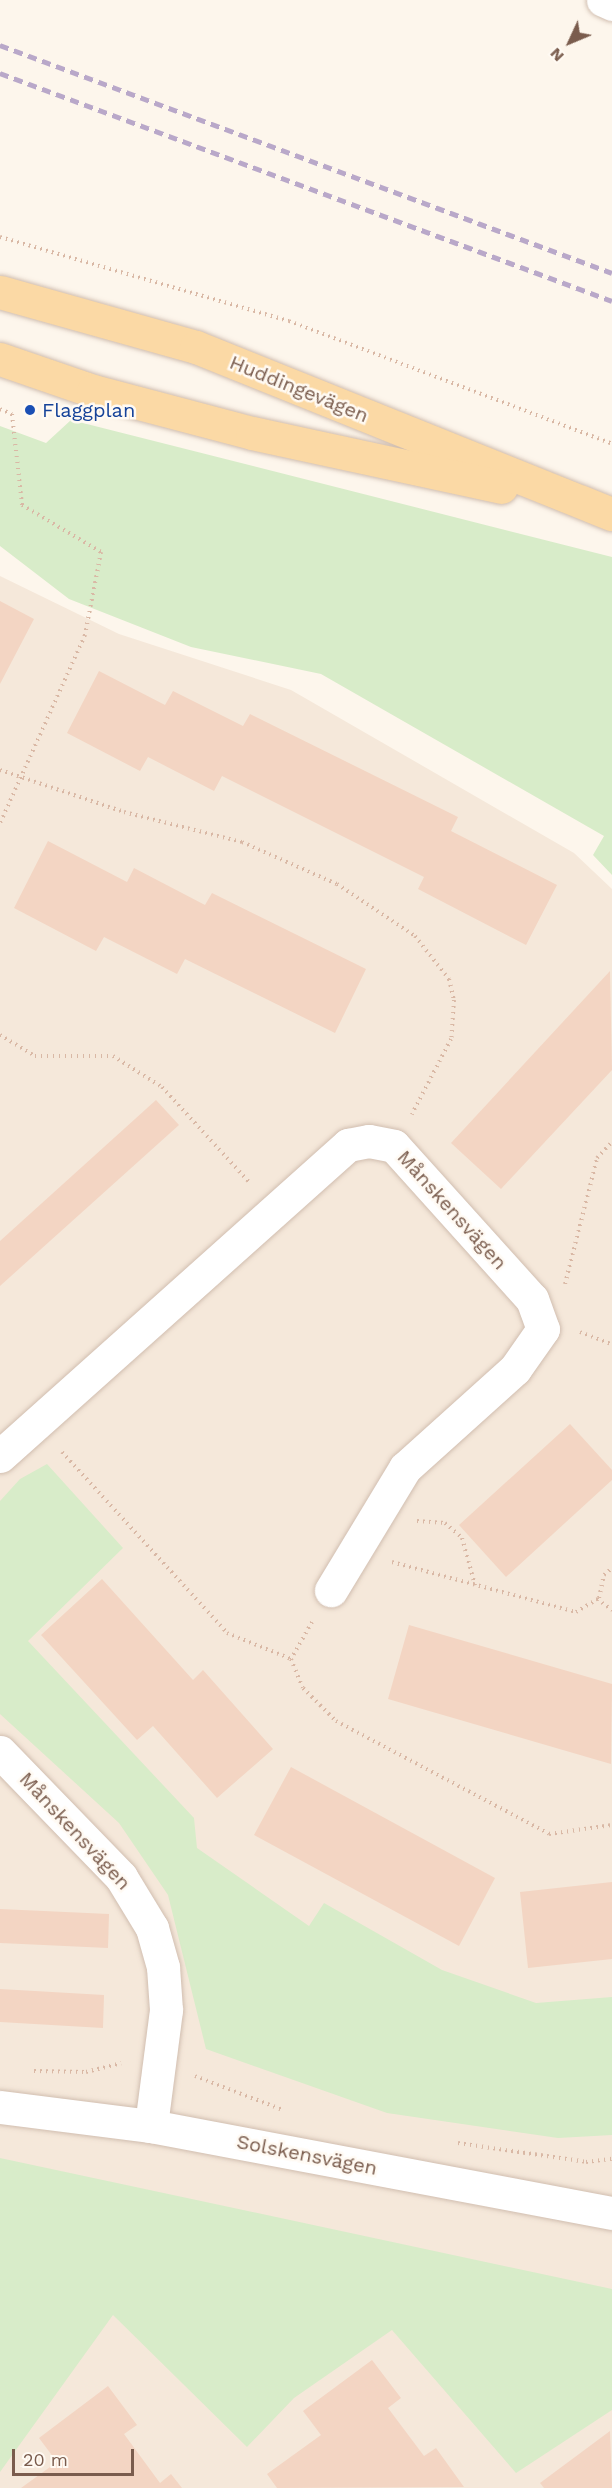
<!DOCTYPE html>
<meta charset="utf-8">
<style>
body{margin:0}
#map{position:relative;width:612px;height:2488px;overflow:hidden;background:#fdf6ec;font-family:"Work Sans",sans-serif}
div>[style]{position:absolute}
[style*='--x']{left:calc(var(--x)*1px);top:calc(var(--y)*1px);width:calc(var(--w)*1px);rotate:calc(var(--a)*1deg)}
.residential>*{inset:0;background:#f5e8da}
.green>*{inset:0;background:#d8ecc9}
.building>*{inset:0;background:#f3d5c3}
.path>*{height:4px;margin-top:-2px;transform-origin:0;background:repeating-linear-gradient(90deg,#d9b8a5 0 1.5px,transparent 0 6px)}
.roads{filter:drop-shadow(0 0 2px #d1beb0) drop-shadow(0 0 2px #d1beb0)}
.street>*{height:33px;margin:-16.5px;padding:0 16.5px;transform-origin:16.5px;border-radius:16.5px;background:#fff}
.primary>*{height:33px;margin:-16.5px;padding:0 16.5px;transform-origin:16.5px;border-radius:16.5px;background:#fbd9a5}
.rail>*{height:4.5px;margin-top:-2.25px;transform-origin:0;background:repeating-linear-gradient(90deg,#b9a8c9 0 9px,transparent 0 15px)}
.dots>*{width:16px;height:16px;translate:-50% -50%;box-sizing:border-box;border:3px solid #fffaf3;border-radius:50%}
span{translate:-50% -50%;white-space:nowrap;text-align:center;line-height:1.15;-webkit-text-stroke:5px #fffaf3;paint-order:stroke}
.street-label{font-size:20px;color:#7a5c4d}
.transit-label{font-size:20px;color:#164399}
.left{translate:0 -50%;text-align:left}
.north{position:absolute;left:540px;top:12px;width:60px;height:60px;-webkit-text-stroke:4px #fffaf3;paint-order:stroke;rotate:226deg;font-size:16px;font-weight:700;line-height:24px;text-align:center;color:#7a5c4d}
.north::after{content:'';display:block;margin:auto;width:21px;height:27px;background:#7a5c4d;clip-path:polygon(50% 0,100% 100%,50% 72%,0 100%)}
.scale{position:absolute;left:12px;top:2449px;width:122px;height:27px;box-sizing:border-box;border:3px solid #7a5c4d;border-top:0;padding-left:8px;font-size:18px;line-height:21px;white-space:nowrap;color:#7a5c4d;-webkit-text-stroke:4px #fffaf3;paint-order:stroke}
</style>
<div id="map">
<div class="residential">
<div style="clip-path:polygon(0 576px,119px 634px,291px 690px,574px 853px,612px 889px,612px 2488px,0 2488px)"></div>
</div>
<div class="green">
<div style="clip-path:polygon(71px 420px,612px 557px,612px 875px,593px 855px,604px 836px,321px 674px,191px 647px,69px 599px,0 546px,0 426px,46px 443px)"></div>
<div style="clip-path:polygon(47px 1464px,123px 1548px,28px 1641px,194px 1818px,197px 1848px,309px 1926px,324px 1903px,442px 1970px,536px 2003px,612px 1997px,612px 2135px,558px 2138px,387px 2113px,206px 2049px,168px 1895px,119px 1823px,0 1714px,0 1501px,20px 1479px)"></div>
<div style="clip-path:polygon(0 2158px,612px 2289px,612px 2410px,516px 2473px,392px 2330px,294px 2398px,247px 2447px,113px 2315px,0 2472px)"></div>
</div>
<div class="building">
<div style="clip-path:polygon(0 601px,34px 619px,0 684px)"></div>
<div style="clip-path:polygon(99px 671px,165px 705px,173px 691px,243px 726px,250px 714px,458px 817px,451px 831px,557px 885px,526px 945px,418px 889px,424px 877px,222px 776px,214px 791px,148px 757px,140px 771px,67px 733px)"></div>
<div style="clip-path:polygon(48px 841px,127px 882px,134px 868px,205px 905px,212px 893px,366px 969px,335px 1033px,185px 959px,177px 974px,104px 937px,96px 951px,14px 908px)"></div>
<div style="clip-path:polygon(610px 971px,612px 1070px,501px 1189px,451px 1143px)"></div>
<div style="clip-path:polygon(156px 1100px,179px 1125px,0 1286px,0 1241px)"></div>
<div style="clip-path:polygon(570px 1424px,612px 1470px,612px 1480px,506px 1577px,459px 1525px)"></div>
<div style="clip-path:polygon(102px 1579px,193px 1680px,203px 1670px,273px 1749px,217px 1798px,153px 1726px,137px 1740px,41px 1635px)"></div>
<div style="clip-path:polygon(409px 1625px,612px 1684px,611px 1764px,388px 1699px)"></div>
<div style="clip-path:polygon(291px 1767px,495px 1878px,459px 1946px,254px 1835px)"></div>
<div style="clip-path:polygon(612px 1882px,612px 1959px,528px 1968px,520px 1892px)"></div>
<div style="clip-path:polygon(0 1909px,109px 1914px,108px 1948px,0 1943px)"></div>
<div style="clip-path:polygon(0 1989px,104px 1995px,103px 2028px,0 2022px)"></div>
<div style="clip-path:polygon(372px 2360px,401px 2398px,388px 2408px,424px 2456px,436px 2448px,464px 2487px,277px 2488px,267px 2474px,321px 2435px,303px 2411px)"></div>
<div style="clip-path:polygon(108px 2386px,137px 2425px,124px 2434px,160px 2483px,171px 2474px,182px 2488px,21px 2488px,57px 2462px,39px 2438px)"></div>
<div style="clip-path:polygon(610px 2431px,612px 2488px,544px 2488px,540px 2483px)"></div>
</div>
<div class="path">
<div style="--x:0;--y:237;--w:301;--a:16.2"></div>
<div style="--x:289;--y:321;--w:346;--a:20.8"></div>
<div style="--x:0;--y:409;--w:13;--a:23"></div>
<div style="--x:12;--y:414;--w:92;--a:83.7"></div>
<div style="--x:22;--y:505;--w:92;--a:30.7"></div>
<div style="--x:101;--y:552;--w:85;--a:100.9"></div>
<div style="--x:85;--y:635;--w:206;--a:114.3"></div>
<div style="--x:0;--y:770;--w:131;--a:18.7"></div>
<div style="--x:124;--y:812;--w:122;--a:14.3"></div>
<div style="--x:242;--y:842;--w:104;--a:23.9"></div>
<div style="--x:337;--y:884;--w:94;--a:33.7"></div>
<div style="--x:415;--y:936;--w:55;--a:51.7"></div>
<div style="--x:449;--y:979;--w:22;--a:77"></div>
<div style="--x:454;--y:1000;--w:39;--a:94"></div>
<div style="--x:451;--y:1039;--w:85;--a:117.5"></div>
<div style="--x:0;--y:1035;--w:41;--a:31"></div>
<div style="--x:35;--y:1056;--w:78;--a:0"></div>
<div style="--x:113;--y:1056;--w:58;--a:32.3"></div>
<div style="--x:162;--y:1087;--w:129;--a:47.5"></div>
<div style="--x:565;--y:1284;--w:130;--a:-75.7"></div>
<div style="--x:597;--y:1158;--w:22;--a:-47"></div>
<div style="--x:580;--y:1332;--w:34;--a:21"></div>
<div style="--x:62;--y:1452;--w:245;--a:47.6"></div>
<div style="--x:227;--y:1633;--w:69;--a:22.1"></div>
<div style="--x:417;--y:1521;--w:28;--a:4"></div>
<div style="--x:445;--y:1523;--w:23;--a:41"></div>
<div style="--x:462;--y:1538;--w:49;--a:74.5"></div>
<div style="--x:392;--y:1562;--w:191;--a:15.2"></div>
<div style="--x:576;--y:1612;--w:27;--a:-31"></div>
<div style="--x:599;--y:1598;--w:24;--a:-78"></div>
<div style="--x:604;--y:1575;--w:11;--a:-41"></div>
<div style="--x:597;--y:1599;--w:19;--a:36"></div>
<div style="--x:312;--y:1622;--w:43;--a:119.6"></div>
<div style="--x:291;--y:1659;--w:31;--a:68"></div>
<div style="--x:303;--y:1688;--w:47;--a:45"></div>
<div style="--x:336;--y:1721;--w:241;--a:27.9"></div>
<div style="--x:549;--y:1834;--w:64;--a:-8.1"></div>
<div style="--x:34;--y:2071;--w:52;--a:1.1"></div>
<div style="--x:86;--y:2072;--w:36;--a:-14"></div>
<div style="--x:195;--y:2076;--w:94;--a:21.1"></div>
<div style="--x:458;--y:2143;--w:129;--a:8.4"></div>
<div style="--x:586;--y:2162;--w:26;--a:-7"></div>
</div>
<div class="roads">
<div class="street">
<div style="--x:603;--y:0;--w:10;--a:24"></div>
<div style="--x:0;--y:1456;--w:467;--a:-41.8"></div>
<div style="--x:348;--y:1145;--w:21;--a:-11"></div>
<div style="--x:369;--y:1141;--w:25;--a:11"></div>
<div style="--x:394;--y:1146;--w:206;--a:48"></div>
<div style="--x:532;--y:1299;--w:32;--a:70"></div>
<div style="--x:543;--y:1329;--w:49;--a:125"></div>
<div style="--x:515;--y:1369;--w:148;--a:138"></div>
<div style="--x:405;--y:1468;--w:143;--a:121.2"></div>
<div style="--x:0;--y:1752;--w:174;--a:45.9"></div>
<div style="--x:121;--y:1877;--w:60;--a:58.7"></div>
<div style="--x:152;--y:1928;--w:41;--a:74.2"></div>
<div style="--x:163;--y:1967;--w:43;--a:86"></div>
<div style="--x:166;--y:2010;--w:117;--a:97.4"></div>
<div style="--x:0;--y:2107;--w:152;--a:7.2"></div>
<div style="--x:151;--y:2126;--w:469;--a:10.7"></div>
</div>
<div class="primary">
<div style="--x:0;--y:292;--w:204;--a:15.7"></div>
<div style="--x:196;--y:347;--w:448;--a:21.9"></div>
<div style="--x:0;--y:359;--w:98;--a:19"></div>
<div style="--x:93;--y:391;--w:164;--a:14.8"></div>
<div style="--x:252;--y:433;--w:255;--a:12.2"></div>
</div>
</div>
<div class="rail">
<div style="--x:0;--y:45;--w:653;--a:20.43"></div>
<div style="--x:0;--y:73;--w:653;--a:20.43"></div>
</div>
<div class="dots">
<div style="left:30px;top:410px;background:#1a4fb4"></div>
</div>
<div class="street-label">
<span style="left:299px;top:389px;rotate:22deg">Huddingevägen</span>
<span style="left:452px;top:1210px;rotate:48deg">Månskensvägen</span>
<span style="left:75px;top:1831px;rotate:47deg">Månskensvägen</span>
<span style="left:307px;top:2155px;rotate:11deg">Solskensvägen</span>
</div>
<div class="transit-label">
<span class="left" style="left:42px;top:410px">Flaggplan</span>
</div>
<div class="north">N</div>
<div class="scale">20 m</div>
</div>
